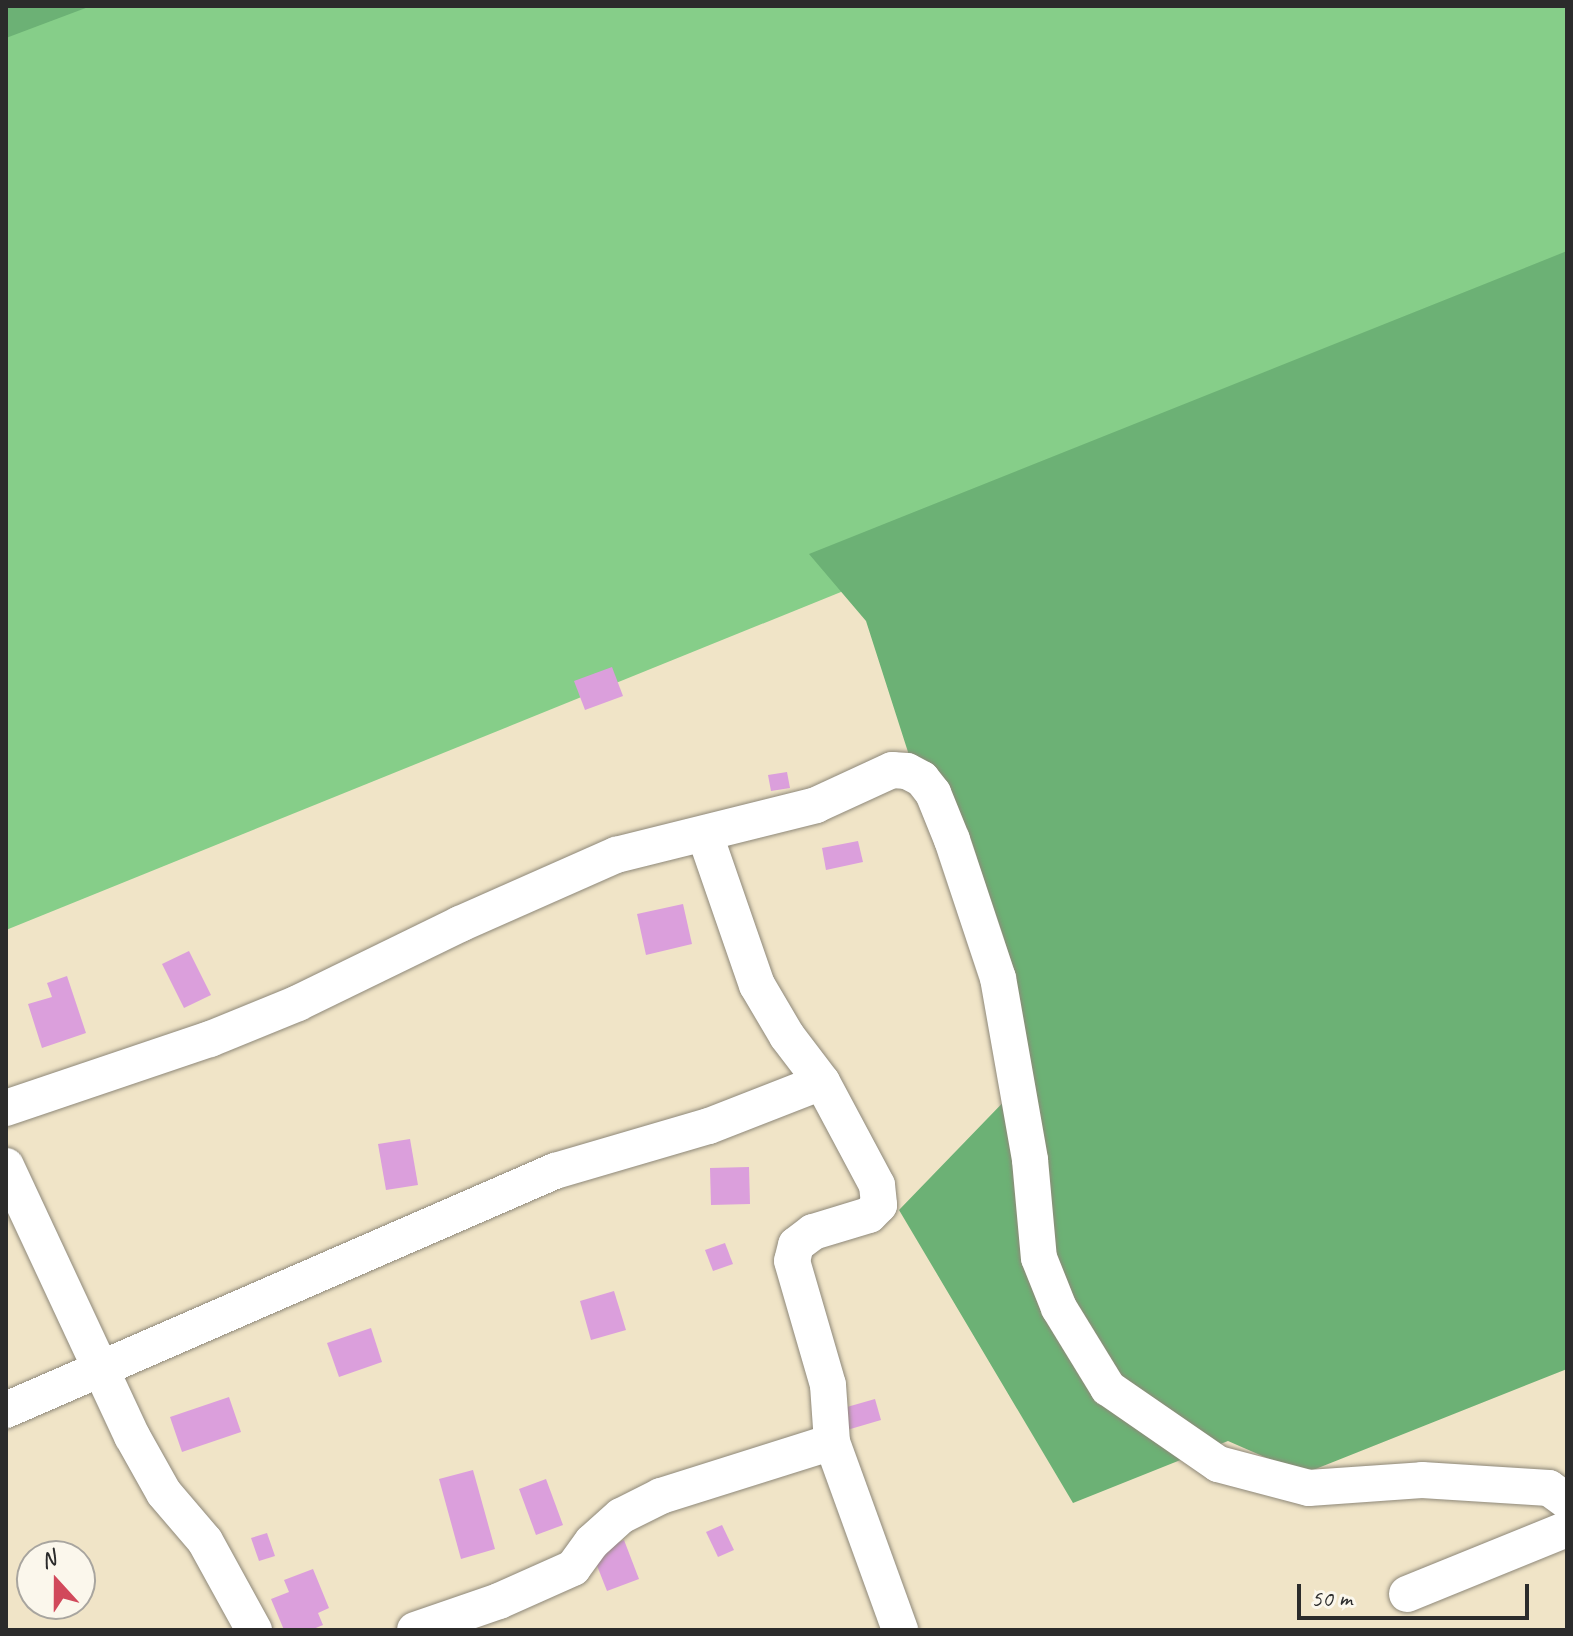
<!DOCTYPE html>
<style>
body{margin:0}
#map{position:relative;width:1573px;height:1636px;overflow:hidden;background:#f0e4c7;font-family:Caveat,sans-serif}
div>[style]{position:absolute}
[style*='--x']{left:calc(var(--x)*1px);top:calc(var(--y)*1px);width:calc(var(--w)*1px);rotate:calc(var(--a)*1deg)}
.green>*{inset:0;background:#86ce89}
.forest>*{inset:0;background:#6cb175}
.building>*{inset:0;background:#db9fdc}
.roads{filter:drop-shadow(0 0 2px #8e8879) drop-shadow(0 0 2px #8e8879)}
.minor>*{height:36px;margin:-18px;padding:0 18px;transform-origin:18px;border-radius:18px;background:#fff}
span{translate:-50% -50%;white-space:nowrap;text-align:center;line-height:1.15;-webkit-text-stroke:6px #fbf7ec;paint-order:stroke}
.frame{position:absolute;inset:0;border:8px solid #2b2b2b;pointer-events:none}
.north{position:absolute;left:16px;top:1540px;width:80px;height:80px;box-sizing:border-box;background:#fbf7ec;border:2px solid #a8a59f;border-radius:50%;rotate:339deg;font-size:22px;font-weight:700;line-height:32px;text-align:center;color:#2b2b2b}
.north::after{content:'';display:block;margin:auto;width:28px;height:36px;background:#d1495b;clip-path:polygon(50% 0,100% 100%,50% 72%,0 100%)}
.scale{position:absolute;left:1297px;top:1584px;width:232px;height:36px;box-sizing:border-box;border:4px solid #2b2b2b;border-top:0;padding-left:10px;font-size:24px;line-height:28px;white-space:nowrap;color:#2b2b2b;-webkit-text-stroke:6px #fbf7ec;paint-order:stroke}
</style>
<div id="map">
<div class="green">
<div style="clip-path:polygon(77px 6px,1567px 6px,1567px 298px,6px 930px,6px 34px)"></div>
</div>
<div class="forest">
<div style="clip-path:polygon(6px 6px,91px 6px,6px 38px)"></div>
<div style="clip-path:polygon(1567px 251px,1567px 1369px,1303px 1474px,1228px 1441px,1073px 1503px,899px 1210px,1016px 1089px,866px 621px,809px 554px)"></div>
</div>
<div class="building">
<div style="clip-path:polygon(612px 667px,623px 696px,585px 710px,574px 681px)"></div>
<div style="clip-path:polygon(787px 772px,790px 788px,771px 791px,768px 775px)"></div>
<div style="clip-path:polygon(858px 841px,863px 862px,826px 870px,822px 848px)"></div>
<div style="clip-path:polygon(683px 904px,692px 944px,646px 955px,637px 914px)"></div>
<div style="clip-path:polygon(189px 951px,211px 995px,184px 1008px,162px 964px)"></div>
<div style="clip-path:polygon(67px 976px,86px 1033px,42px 1048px,28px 1004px,52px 997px,47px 983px)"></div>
<div style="clip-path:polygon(410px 1139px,418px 1185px,386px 1190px,378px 1144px)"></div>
<div style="clip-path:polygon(749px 1167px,750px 1204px,711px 1205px,710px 1168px)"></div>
<div style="clip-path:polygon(725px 1243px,733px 1264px,713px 1271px,705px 1250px)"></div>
<div style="clip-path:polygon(614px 1291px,626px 1330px,591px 1340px,580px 1301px)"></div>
<div style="clip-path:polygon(371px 1328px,382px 1362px,339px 1377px,327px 1343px)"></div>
<div style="clip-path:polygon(229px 1397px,241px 1432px,182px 1452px,170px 1417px)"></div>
<div style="clip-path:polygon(875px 1399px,881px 1420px,847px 1430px,840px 1409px)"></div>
<div style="clip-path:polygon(473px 1470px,495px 1549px,461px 1559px,439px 1479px)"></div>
<div style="clip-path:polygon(546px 1479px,563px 1525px,536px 1535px,519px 1489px)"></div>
<div style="clip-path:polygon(722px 1525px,734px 1550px,718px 1557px,706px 1532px)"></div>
<div style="clip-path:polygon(267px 1533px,275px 1556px,259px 1561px,251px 1538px)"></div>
<div style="clip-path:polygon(624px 1540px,639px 1579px,607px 1591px,592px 1553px)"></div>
<div style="clip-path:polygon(313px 1569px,329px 1608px,318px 1613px,323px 1625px,311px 1630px,284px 1630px,271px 1599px,289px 1592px,284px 1580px)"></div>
</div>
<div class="roads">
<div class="minor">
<div style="--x:705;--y:835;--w:159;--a:70.9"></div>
<div style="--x:757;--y:985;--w:59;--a:59.5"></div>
<div style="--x:787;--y:1036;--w:58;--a:52.7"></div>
<div style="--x:822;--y:1082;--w:117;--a:61.9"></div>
<div style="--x:877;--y:1185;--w:20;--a:84"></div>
<div style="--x:879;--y:1205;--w:14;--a:135"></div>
<div style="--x:869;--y:1215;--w:59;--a:163.1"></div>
<div style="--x:813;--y:1232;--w:21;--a:143"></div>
<div style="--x:796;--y:1245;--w:16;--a:104"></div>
<div style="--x:792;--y:1261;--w:129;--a:73.8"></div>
<div style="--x:828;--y:1385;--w:57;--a:86"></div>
<div style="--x:832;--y:1442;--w:200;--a:70.1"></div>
<div style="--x:6;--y:1108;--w:215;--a:-18.7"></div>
<div style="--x:210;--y:1039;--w:95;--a:-22.2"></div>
<div style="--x:298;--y:1003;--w:180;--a:-26"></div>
<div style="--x:460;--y:924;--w:171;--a:-23.9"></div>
<div style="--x:616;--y:855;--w:206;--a:-14"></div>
<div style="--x:816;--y:805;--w:84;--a:-24.7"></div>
<div style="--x:892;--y:770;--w:15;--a:4"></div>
<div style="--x:907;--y:771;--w:17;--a:28"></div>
<div style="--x:922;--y:779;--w:18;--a:52"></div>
<div style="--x:933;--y:793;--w:51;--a:68"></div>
<div style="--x:952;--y:840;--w:145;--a:71.6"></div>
<div style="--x:998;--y:978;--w:185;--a:80"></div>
<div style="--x:1030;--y:1160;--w:98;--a:84.8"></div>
<div style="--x:1039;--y:1258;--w:54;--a:68.2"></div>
<div style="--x:1059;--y:1308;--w:94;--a:58.5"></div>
<div style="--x:1108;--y:1388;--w:134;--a:34.6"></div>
<div style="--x:1218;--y:1464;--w:94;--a:14.8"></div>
<div style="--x:1309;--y:1488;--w:113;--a:-4"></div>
<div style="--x:1422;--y:1480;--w:127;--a:3.6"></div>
<div style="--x:1549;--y:1488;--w:22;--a:36"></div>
<div style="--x:6;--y:1166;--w:298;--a:65"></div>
<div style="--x:132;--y:1436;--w:65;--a:60.7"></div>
<div style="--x:164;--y:1493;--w:63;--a:49.5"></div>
<div style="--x:205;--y:1541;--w:102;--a:61.2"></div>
<div style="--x:6;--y:1410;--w:599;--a:-23.53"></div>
<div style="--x:555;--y:1171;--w:160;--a:-16.3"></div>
<div style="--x:709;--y:1126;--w:121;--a:-21.3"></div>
<div style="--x:1407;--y:1594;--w:173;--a:-22.1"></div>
<div style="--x:415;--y:1630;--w:89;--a:-19"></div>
<div style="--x:499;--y:1601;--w:81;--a:-24"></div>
<div style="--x:573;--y:1568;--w:32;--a:-54"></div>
<div style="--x:592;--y:1542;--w:39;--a:-42"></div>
<div style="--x:621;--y:1516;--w:45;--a:-26.6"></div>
<div style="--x:661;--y:1496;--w:179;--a:-17.5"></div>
</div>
</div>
<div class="frame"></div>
<div class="north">N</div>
<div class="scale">50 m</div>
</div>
